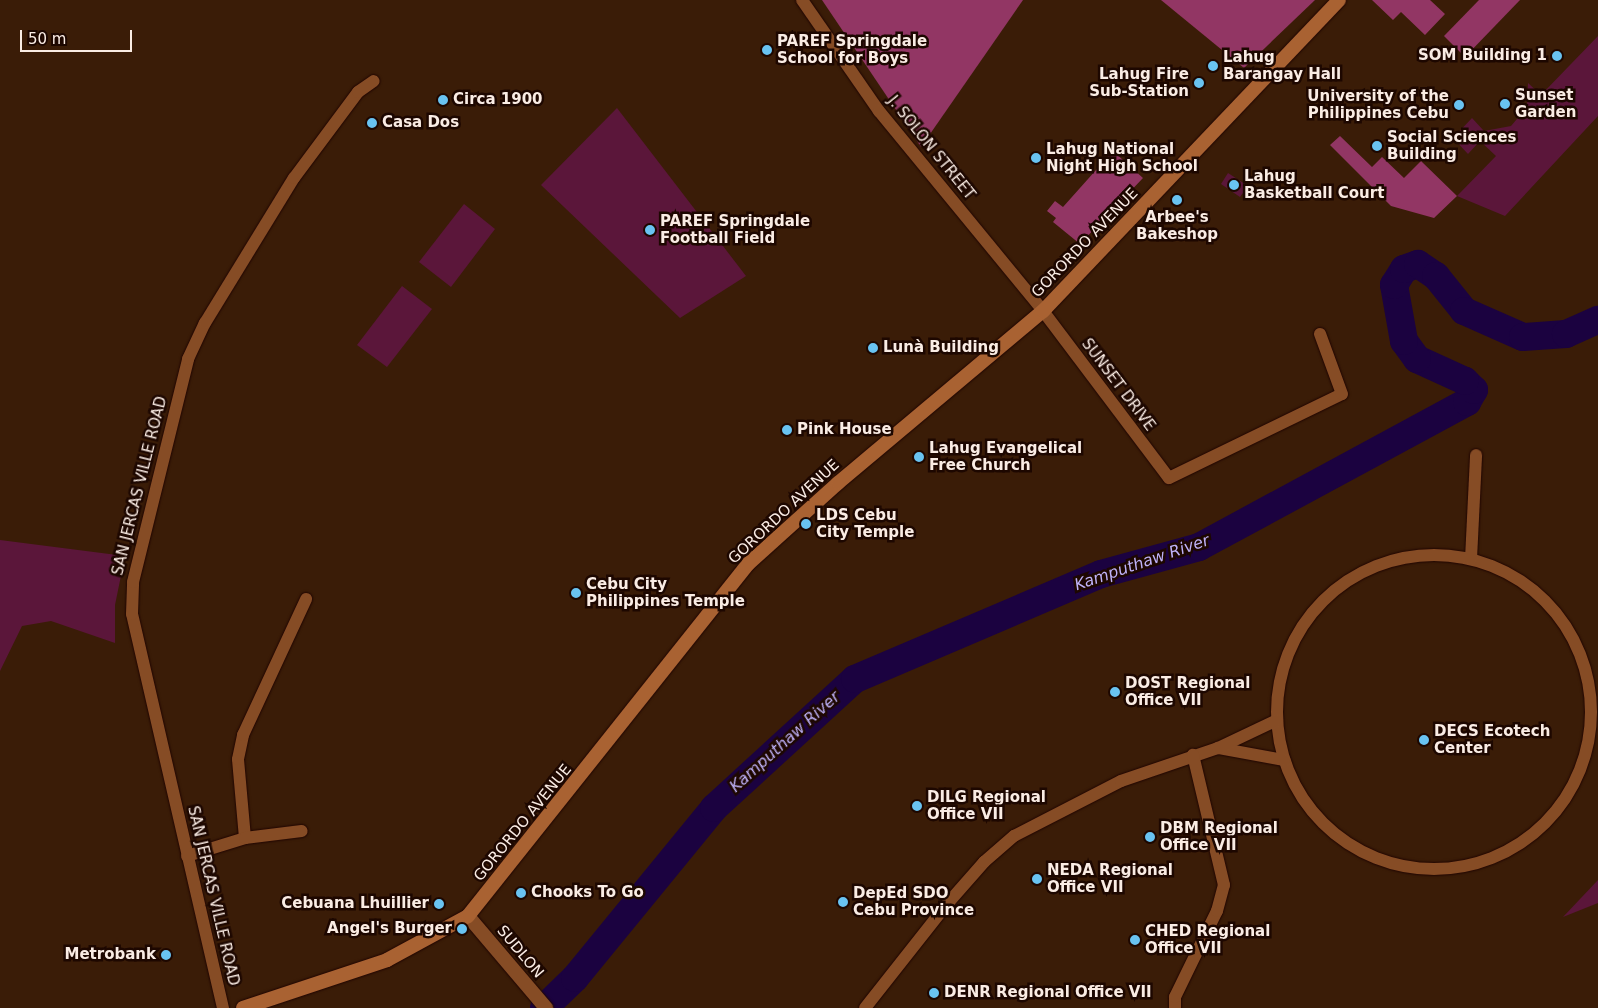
<!DOCTYPE html>
<meta charset="utf-8">
<style>
body{margin:0}
#map{position:relative;width:1598px;height:1008px;overflow:hidden;background:#3a1c07;font-family:"DejaVu Sans",sans-serif}
div>[style]{position:absolute}
[style*='--x']{left:calc(var(--x)*1px);top:calc(var(--y)*1px);width:calc(var(--w)*1px);rotate:calc(var(--a)*1deg)}
.green>*{inset:0;background:#5b163a}
.forest>*{inset:0;background:#923664}
.river>*{height:28px;margin:-14px;padding:0 14px;transform-origin:14px;border-radius:14px;background:#1b0240}
.roads{filter:drop-shadow(0 0 1px #200500) drop-shadow(0 0 1px #200500)}
.minor>*{height:12px;margin:-6px;padding:0 6px;transform-origin:6px;border-radius:6px;background:#864c25}
.minor>.ring{margin:-6px;padding:0;box-sizing:content-box;background:none;border:12px solid #864c25;border-radius:50%}
.tertiary>*{height:14px;margin:-7px;padding:0 7px;transform-origin:7px;border-radius:7px;background:#864c25}
.secondary>*{height:14px;margin:-7px;padding:0 7px;transform-origin:7px;border-radius:7px;background:#a96232}
.dots>*{width:14px;height:14px;translate:-50% -50%;box-sizing:border-box;border:2px solid #1d0700;border-radius:50%}
span{translate:-50% -50%;white-space:nowrap;text-align:center;line-height:1.15;-webkit-text-stroke:5px #1d0700;paint-order:stroke}
.poi-label{font-size:15px;color:#faece4;font-weight:700}
.left{translate:0 -50%;text-align:left}
.right{translate:-100% -50%;text-align:right}
.street-label{font-size:15px;color:#faece4}
.water-label{font-size:16px;color:#bfb2f8;font-style:italic}
.scale{position:absolute;left:20px;top:30px;width:112px;height:22px;box-sizing:border-box;border:2px solid #faece4;border-top:0;padding-left:6px;font-size:15px;line-height:18px;white-space:nowrap;color:#faece4;-webkit-text-stroke:4px #1d0700;paint-order:stroke}
</style>
<div id="map">
<div class="green">
<div style="clip-path:polygon(1598px 36px,1598px 116px,1505px 216px,1457px 196px,1496px 156px,1480px 141px,1468px 154px,1453px 138px,1472px 118px,1484px 131px,1511px 126px,1527px 107px,1528px 83px,1541px 95px)"></div>
<div style="clip-path:polygon(617px 108px,746px 276px,680px 318px,541px 185px)"></div>
<div style="clip-path:polygon(1228px 173px,1248px 186px,1240px 197px,1221px 184px)"></div>
<div style="clip-path:polygon(464px 204px,495px 229px,451px 287px,419px 262px)"></div>
<div style="clip-path:polygon(402px 286px,432px 309px,387px 367px,357px 345px)"></div>
<div style="clip-path:polygon(0 540px,125px 556px,115px 605px,115px 643px,51px 621px,22px 626px,0 671px)"></div>
<div style="clip-path:polygon(1598px 880px,1598px 903px,1563px 917px)"></div>
</div>
<div class="forest">
<div style="clip-path:polygon(822px 0,1023px 0,921px 147px)"></div>
<div style="clip-path:polygon(1161px 0,1315px 0,1244px 68px)"></div>
<div style="clip-path:polygon(1372px 0,1430px 0,1445px 14px,1425px 35px,1401px 12px,1393px 20px)"></div>
<div style="clip-path:polygon(1479px 0,1520px 0,1465px 57px,1444px 36px)"></div>
<div style="clip-path:polygon(1340px 136px,1372px 167px,1382px 157px,1404px 178px,1421px 161px,1457px 196px,1434px 218px,1391px 206px,1330px 145px)"></div>
<div style="clip-path:polygon(1113px 151px,1143px 178px,1080px 244px,1053px 222px,1056px 218px,1047px 211px,1055px 201px,1063px 207px)"></div>
</div>
<div class="river">
<div style="--x:544;--y:1008;--w:43;--a:-44.1"></div>
<div style="--x:575;--y:978;--w:220;--a:-50.7"></div>
<div style="--x:714;--y:808;--w:191;--a:-42.5"></div>
<div style="--x:855;--y:679;--w:267;--a:-23.1"></div>
<div style="--x:1101;--y:574;--w:102;--a:-15.4"></div>
<div style="--x:1199;--y:547;--w:305;--a:-28.4"></div>
<div style="--x:1467;--y:402;--w:14;--a:-60"></div>
<div style="--x:1474;--y:390;--w:13;--a:-135"></div>
<div style="--x:1465;--y:381;--w:53;--a:-155.4"></div>
<div style="--x:1417;--y:359;--w:22;--a:-126"></div>
<div style="--x:1404;--y:341;--w:57;--a:-100.1"></div>
<div style="--x:1394;--y:285;--w:19;--a:-58"></div>
<div style="--x:1404;--y:269;--w:15;--a:-20"></div>
<div style="--x:1418;--y:264;--w:22;--a:34"></div>
<div style="--x:1436;--y:276;--w:45;--a:51.3"></div>
<div style="--x:1464;--y:311;--w:64;--a:23.8"></div>
<div style="--x:1523;--y:337;--w:43;--a:-4"></div>
<div style="--x:1566;--y:334;--w:35;--a:-24"></div>
</div>
<div class="roads">
<div class="minor">
<div style="--x:802;--y:0;--w:135;--a:55.3"></div>
<div style="--x:879;--y:111;--w:259;--a:50.6"></div>
<div style="--x:1043;--y:311;--w:209;--a:53"></div>
<div style="--x:1169;--y:478;--w:192;--a:-25.9"></div>
<div style="--x:1342;--y:394;--w:64;--a:-110.1"></div>
<div class="ring" style="left:1277px;top:555px;width:302px;height:302px"></div>
<div style="--x:1471;--y:559;--w:104;--a:-87.2"></div>
<div style="--x:1218;--y:748;--w:67;--a:10.3"></div>
<div style="--x:245;--y:838;--w:79;--a:-95.1"></div>
<div style="--x:238;--y:759;--w:25;--a:-78"></div>
<div style="--x:243;--y:735;--w:150;--a:-65.1"></div>
<div style="--x:187;--y:856;--w:61;--a:-17.2"></div>
<div style="--x:245;--y:838;--w:57;--a:-7"></div>
<div style="--x:223;--y:1008;--w:404;--a:-103"></div>
<div style="--x:132;--y:614;--w:32;--a:-88"></div>
<div style="--x:133;--y:582;--w:230;--a:-76.1"></div>
<div style="--x:188;--y:359;--w:40;--a:-65"></div>
<div style="--x:205;--y:323;--w:170;--a:-58.5"></div>
<div style="--x:294;--y:178;--w:107;--a:-53.3"></div>
<div style="--x:358;--y:92;--w:19;--a:-35"></div>
<div style="--x:865;--y:1008;--w:134;--a:-51.7"></div>
<div style="--x:948;--y:903;--w:55;--a:-48.7"></div>
<div style="--x:984;--y:862;--w:40;--a:-41"></div>
<div style="--x:1014;--y:836;--w:120;--a:-27.2"></div>
<div style="--x:1121;--y:781;--w:102;--a:-18.8"></div>
<div style="--x:1218;--y:748;--w:65;--a:-25.4"></div>
<div style="--x:1175;--y:1008;--w:11;--a:-90"></div>
<div style="--x:1175;--y:997;--w:96;--a:-64"></div>
<div style="--x:1217;--y:911;--w:27;--a:-75"></div>
<div style="--x:1224;--y:885;--w:134;--a:-103.4"></div>
</div>
<div class="tertiary">
<div style="--x:468;--y:916;--w:121;--a:49.7"></div>
</div>
<div class="secondary">
<div style="--x:243;--y:1008;--w:152;--a:-18.4"></div>
<div style="--x:387;--y:960;--w:92;--a:-28.5"></div>
<div style="--x:468;--y:916;--w:450;--a:-51.5"></div>
<div style="--x:748;--y:564;--w:121;--a:-42"></div>
<div style="--x:838;--y:483;--w:268;--a:-40"></div>
<div style="--x:1043;--y:311;--w:429;--a:-46.4"></div>
</div>
</div>
<div class="dots">
<div style="left:767px;top:50px;background:#69c3f1"></div>
<div style="left:1557px;top:56px;background:#69c3f1"></div>
<div style="left:1213px;top:66px;background:#69c3f1"></div>
<div style="left:1199px;top:83px;background:#69c3f1"></div>
<div style="left:443px;top:100px;background:#69c3f1"></div>
<div style="left:1505px;top:104px;background:#69c3f1"></div>
<div style="left:1459px;top:105px;background:#69c3f1"></div>
<div style="left:372px;top:123px;background:#69c3f1"></div>
<div style="left:1377px;top:146px;background:#69c3f1"></div>
<div style="left:1036px;top:158px;background:#69c3f1"></div>
<div style="left:1234px;top:185px;background:#69c3f1"></div>
<div style="left:1177px;top:200px;background:#69c3f1"></div>
<div style="left:650px;top:230px;background:#69c3f1"></div>
<div style="left:873px;top:348px;background:#69c3f1"></div>
<div style="left:787px;top:430px;background:#69c3f1"></div>
<div style="left:919px;top:457px;background:#69c3f1"></div>
<div style="left:806px;top:524px;background:#69c3f1"></div>
<div style="left:576px;top:593px;background:#69c3f1"></div>
<div style="left:1115px;top:692px;background:#69c3f1"></div>
<div style="left:1424px;top:740px;background:#69c3f1"></div>
<div style="left:917px;top:806px;background:#69c3f1"></div>
<div style="left:1150px;top:837px;background:#69c3f1"></div>
<div style="left:1037px;top:879px;background:#69c3f1"></div>
<div style="left:521px;top:893px;background:#69c3f1"></div>
<div style="left:843px;top:902px;background:#69c3f1"></div>
<div style="left:439px;top:904px;background:#69c3f1"></div>
<div style="left:462px;top:929px;background:#69c3f1"></div>
<div style="left:1135px;top:940px;background:#69c3f1"></div>
<div style="left:166px;top:955px;background:#69c3f1"></div>
<div style="left:934px;top:993px;background:#69c3f1"></div>
</div>
<div class="poi-label">
<span class="left" style="left:777px;top:50px">PAREF Springdale<br>School for Boys</span>
<span class="right" style="left:1547px;top:56px">SOM Building 1</span>
<span class="left" style="left:1223px;top:66px">Lahug<br>Barangay Hall</span>
<span class="right" style="left:1189px;top:83px">Lahug Fire<br>Sub-Station</span>
<span class="left" style="left:1515px;top:104px">Sunset<br>Garden</span>
<span class="right" style="left:1449px;top:105px">University of the<br>Philippines Cebu</span>
<span class="left" style="left:453px;top:100px">Circa 1900</span>
<span class="left" style="left:382px;top:123px">Casa Dos</span>
<span class="left" style="left:1387px;top:146px">Social Sciences<br>Building</span>
<span class="left" style="left:1046px;top:158px">Lahug National<br>Night High School</span>
<span class="left" style="left:1244px;top:185px">Lahug<br>Basketball Court</span>
<span style="left:1177px;top:226px">Arbee's<br>Bakeshop</span>
<span class="left" style="left:660px;top:230px">PAREF Springdale<br>Football Field</span>
<span class="left" style="left:883px;top:348px">Lunà Building</span>
<span class="left" style="left:797px;top:430px">Pink House</span>
<span class="left" style="left:929px;top:457px">Lahug Evangelical<br>Free Church</span>
<span class="left" style="left:816px;top:524px">LDS Cebu<br>City Temple</span>
<span class="left" style="left:586px;top:593px">Cebu City<br>Philippines Temple</span>
<span class="left" style="left:1125px;top:692px">DOST Regional<br>Office VII</span>
<span class="left" style="left:1434px;top:740px">DECS Ecotech<br>Center</span>
<span class="left" style="left:927px;top:806px">DILG Regional<br>Office VII</span>
<span class="left" style="left:1160px;top:837px">DBM Regional<br>Office VII</span>
<span class="left" style="left:1047px;top:879px">NEDA Regional<br>Office VII</span>
<span class="left" style="left:531px;top:893px">Chooks To Go</span>
<span class="left" style="left:853px;top:902px">DepEd SDO<br>Cebu Province</span>
<span class="right" style="left:429px;top:904px">Cebuana Lhuillier</span>
<span class="right" style="left:452px;top:929px">Angel's Burger</span>
<span class="left" style="left:1145px;top:940px">CHED Regional<br>Office VII</span>
<span class="right" style="left:156px;top:955px">Metrobank</span>
<span class="left" style="left:944px;top:993px">DENR Regional Office VII</span>
</div>
<div class="street-label">
<span style="left:931px;top:148px;rotate:51deg">J. SOLON STREET</span>
<span style="left:1085px;top:243px;rotate:-46deg">GORORDO AVENUE</span>
<span style="left:1118px;top:385px;rotate:53deg">SUNSET DRIVE</span>
<span style="left:140px;top:486px;rotate:-76deg">SAN JERCAS VILLE ROAD</span>
<span style="left:784px;top:512px;rotate:-43deg">GORORDO AVENUE</span>
<span style="left:523px;top:823px;rotate:-51deg">GORORDO AVENUE</span>
<span style="left:213px;top:896px;rotate:77deg">SAN JERCAS VILLE ROAD</span>
<span style="left:520px;top:952px;rotate:50deg">SUDLON</span>
</div>
<div class="water-label">
<span style="left:1142px;top:563px;rotate:-19deg">Kamputhaw River</span>
<span style="left:785px;top:742px;rotate:-42deg">Kamputhaw River</span>
</div>
<div class="scale">50 m</div>
</div>
